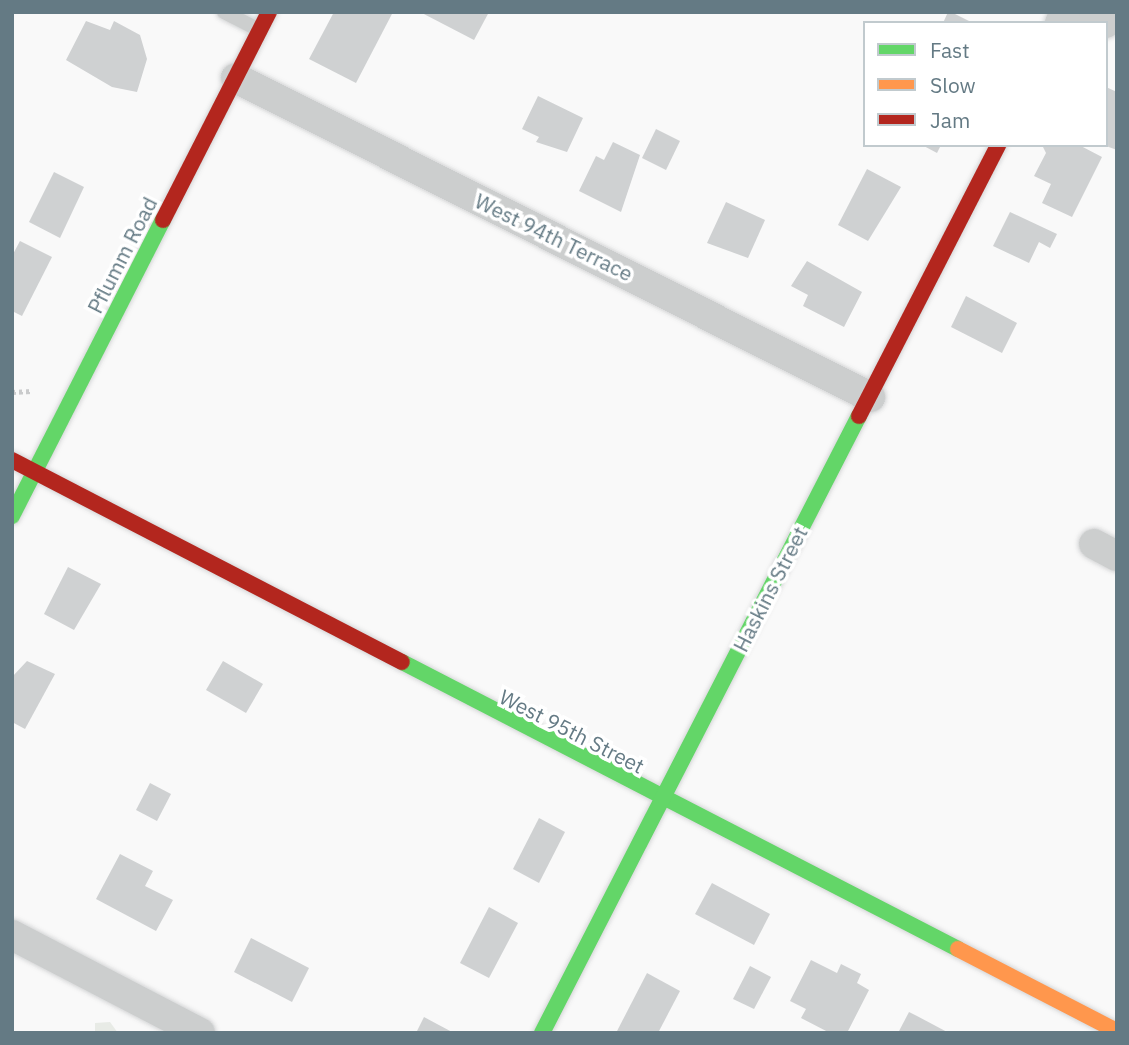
<!DOCTYPE html>
<style>
body{margin:0}
#map{position:relative;width:1129px;height:1045px;overflow:hidden;background:#f9f9f9;font-family:"IBM Plex Sans",sans-serif}
div>[style]{position:absolute}
[style*='--x']{left:calc(var(--x)*1px);top:calc(var(--y)*1px);width:calc(var(--w)*1px);rotate:calc(var(--a)*1deg)}
.green>*{inset:0;background:#e8ebe6}
.building>*{inset:0;background:#cfd1d2}
.path>*{height:4.5px;margin-top:-2.25px;transform-origin:0;background:repeating-linear-gradient(90deg,#cacbcc 0 3.5px,transparent 0 7px)}
.roads{filter:drop-shadow(0 0 2px #d5d6d7) drop-shadow(0 0 2px #d5d6d7)}
.lane>*{height:14px;margin:-7px;padding:0 7px;transform-origin:7px;border-radius:7px;background:#cccece}
.street>*{height:30px;margin:-15px;padding:0 15px;transform-origin:15px;border-radius:15px;background:#cccece}
.fast>*{height:16px;margin:-8px;padding:0 8px;transform-origin:8px;border-radius:8px;background:#63d668}
.slow>*{height:16px;margin:-8px;padding:0 8px;transform-origin:8px;border-radius:8px;background:#ff974d}
.jam>*{height:16px;margin:-8px;padding:0 8px;transform-origin:8px;border-radius:8px;background:#b3261e}
span{translate:-50% -50%;white-space:nowrap;text-align:center;line-height:1.15;-webkit-text-stroke:7px #fff;paint-order:stroke}
.street-label{font-size:21px;color:#647a84}
.frame{position:absolute;inset:0;border:14px solid #647a84;pointer-events:none}
.legend{position:absolute;left:863px;top:21px;width:245px;height:126px;box-sizing:border-box;background:#fff;border:2px solid #c1cace;margin:0;padding:9px 12px;list-style:none;font-size:21px;color:#647a84}
.legend li{display:flex;align-items:center;gap:14px;height:35px}
.legend b{width:35px;border:2px solid #c1cace}
</style>
<div id="map">
<div class="green">
<div style="clip-path:polygon(110px 1022px,118px 1033px,95px 1033px,95px 1023px)"></div>
</div>
<div class="building">
<div style="clip-path:polygon(334px 12px,393px 12px,356px 83px,309px 59px)"></div>
<div style="clip-path:polygon(420px 12px,489px 12px,474px 40px)"></div>
<div style="clip-path:polygon(948px 12px,951px 12px,973px 23px,943px 23px)"></div>
<div style="clip-path:polygon(86px 21px,110px 30px,114px 21px,140px 35px,147px 59px,137px 92px,112px 87px,66px 60px)"></div>
<div style="clip-path:polygon(1106px 87px,1117px 92px,1117px 150px,1106px 146px)"></div>
<div style="clip-path:polygon(538px 96px,583px 118px,567px 152px,536px 142px,539px 137px,522px 129px)"></div>
<div style="clip-path:polygon(656px 129px,680px 141px,666px 170px,642px 158px)"></div>
<div style="clip-path:polygon(613px 142px,640px 155px,621px 212px,579px 191px,596px 156px,604px 160px)"></div>
<div style="clip-path:polygon(922px 145px,941px 145px,937px 153px)"></div>
<div style="clip-path:polygon(1042px 145px,1079px 145px,1102px 157px,1072px 217px,1042px 203px,1051px 184px,1034px 176px,1046px 153px)"></div>
<div style="clip-path:polygon(867px 169px,901px 187px,868px 241px,838px 225px)"></div>
<div style="clip-path:polygon(54px 172px,84px 187px,60px 238px,29px 222px)"></div>
<div style="clip-path:polygon(726px 202px,765px 220px,748px 258px,707px 243px)"></div>
<div style="clip-path:polygon(1010px 212px,1057px 234px,1050px 248px,1039px 242px,1029px 263px,993px 246px)"></div>
<div style="clip-path:polygon(20px 241px,52px 257px,22px 316px,12px 311px,12px 256px)"></div>
<div style="clip-path:polygon(807px 261px,862px 292px,844px 327px,803px 306px,808px 295px,791px 286px)"></div>
<div style="clip-path:polygon(966px 296px,1017px 323px,1002px 353px,951px 327px)"></div>
<div style="clip-path:polygon(68px 567px,101px 584px,74px 630px,44px 614px)"></div>
<div style="clip-path:polygon(27px 661px,55px 674px,25px 729px,12px 722px,12px 677px)"></div>
<div style="clip-path:polygon(223px 661px,263px 684px,246px 713px,206px 690px)"></div>
<div style="clip-path:polygon(150px 783px,171px 794px,157px 821px,136px 810px)"></div>
<div style="clip-path:polygon(539px 818px,565px 832px,539px 883px,513px 869px)"></div>
<div style="clip-path:polygon(120px 854px,153px 871px,145px 886px,173px 900px,156px 931px,96px 899px)"></div>
<div style="clip-path:polygon(712px 883px,770px 914px,754px 945px,695px 914px)"></div>
<div style="clip-path:polygon(489px 907px,518px 923px,489px 978px,460px 963px)"></div>
<div style="clip-path:polygon(251px 938px,309px 968px,292px 1002px,234px 972px)"></div>
<div style="clip-path:polygon(811px 960px,837px 973px,841px 964px,861px 974px,857px 983px,869px 990px,847px 1033px,830px 1033px,801px 1018px,806px 1009px,790px 1001px)"></div>
<div style="clip-path:polygon(750px 966px,771px 977px,754px 1009px,733px 999px)"></div>
<div style="clip-path:polygon(647px 973px,680px 991px,658px 1033px,616px 1033px)"></div>
<div style="clip-path:polygon(909px 1012px,917px 1016px,949px 1033px,898px 1033px)"></div>
<div style="clip-path:polygon(424px 1017px,437px 1024px,454px 1033px,416px 1033px)"></div>
</div>
<div class="path">
<div style="--x:12;--y:392;--w:20;--a:-3"></div>
</div>
<div class="roads">
<div class="lane">
<div style="--x:224;--y:12;--w:37;--a:27"></div>
</div>
<div class="street">
<div style="--x:1085;--y:12;--w:23;--a:29"></div>
<div style="--x:1060;--y:23;--w:12;--a:-66"></div>
<div style="--x:236;--y:78;--w:710;--a:26.71"></div>
<div style="--x:1094;--y:544;--w:26;--a:28"></div>
<div style="--x:12;--y:935;--w:212;--a:27.5"></div>
</div>
<div class="fast">
<div style="--x:12;--y:516;--w:332;--a:-63"></div>
<div style="--x:402;--y:662;--w:626;--a:27.3"></div>
<div style="--x:542;--y:1033;--w:694;--a:-62.81"></div>
</div>
<div class="slow">
<div style="--x:958;--y:949;--w:179;--a:27.3"></div>
</div>
<div class="jam">
<div style="--x:163;--y:220;--w:233;--a:-63"></div>
<div style="--x:859;--y:416;--w:305;--a:-62.8"></div>
<div style="--x:12;--y:460;--w:439;--a:27.4"></div>
</div>
</div>
<div class="street-label">
<span style="left:554px;top:237px;rotate:26deg">West 94th Terrace</span>
<span style="left:122px;top:255px;rotate:-63deg">Pflumm Road</span>
<span style="left:770px;top:589px;rotate:-63deg">Haskins Street</span>
<span style="left:572px;top:731px;rotate:27deg">West 95th Street</span>
</div>
<div class="frame"></div>
<ul class="legend">
<li><b style="height:9px;background:#63d668"></b>Fast</li>
<li><b style="height:9px;background:#ff974d"></b>Slow</li>
<li><b style="height:9px;background:#b3261e"></b>Jam</li>
</ul>
</div>
